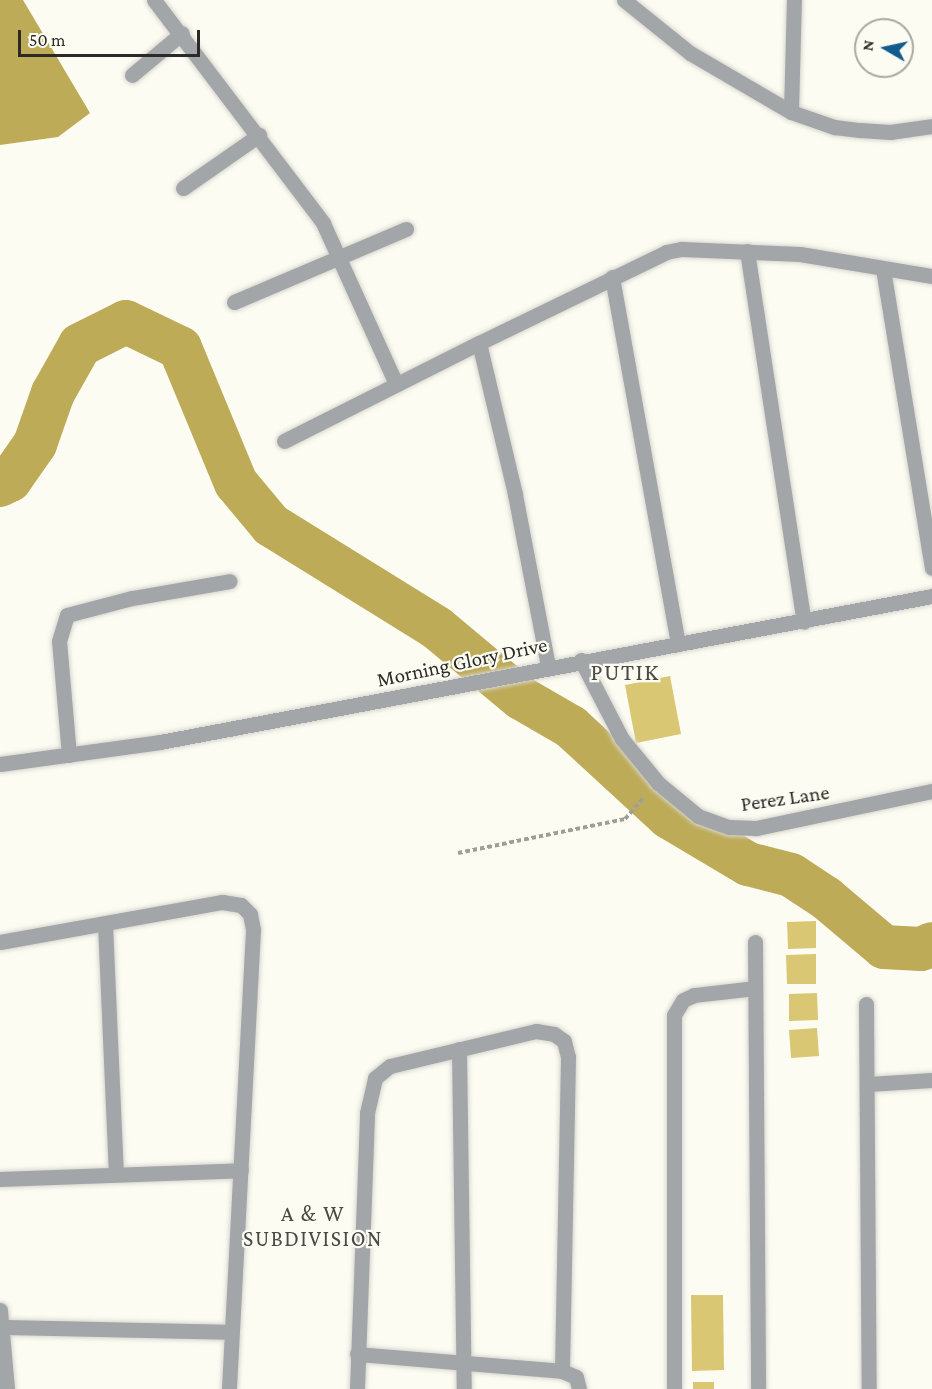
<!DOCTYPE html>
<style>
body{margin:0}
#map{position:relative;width:932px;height:1389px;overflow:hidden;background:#fdfcf3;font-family:"Crimson Pro",serif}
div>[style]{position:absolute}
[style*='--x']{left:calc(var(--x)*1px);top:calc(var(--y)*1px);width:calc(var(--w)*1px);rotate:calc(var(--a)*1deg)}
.water>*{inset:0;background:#beab58}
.river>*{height:44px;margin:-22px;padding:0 22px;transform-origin:22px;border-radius:22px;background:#beab58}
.building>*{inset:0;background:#dac773}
.path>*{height:4px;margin-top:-2px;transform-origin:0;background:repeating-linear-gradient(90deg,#9e9d97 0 4.5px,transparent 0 7.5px)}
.roads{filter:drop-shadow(0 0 2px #d7d6ce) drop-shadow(0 0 2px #d7d6ce)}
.minor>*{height:15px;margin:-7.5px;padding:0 7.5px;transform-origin:7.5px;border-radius:7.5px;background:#a3a6a9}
span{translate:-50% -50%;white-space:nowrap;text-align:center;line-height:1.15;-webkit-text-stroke:4.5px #fdfcf3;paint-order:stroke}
.street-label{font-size:21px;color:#2b2a27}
.neighbourhood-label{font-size:22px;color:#4b4943;letter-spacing:1.5px}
.quarter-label{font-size:24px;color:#4b4943;letter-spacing:1.5px}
.north{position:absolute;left:854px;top:18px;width:60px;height:60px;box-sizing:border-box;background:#fdfcf3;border:2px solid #a9a8a1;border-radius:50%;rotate:279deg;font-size:16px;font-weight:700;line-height:24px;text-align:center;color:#2b2a27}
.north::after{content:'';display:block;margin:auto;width:21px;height:27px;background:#105c90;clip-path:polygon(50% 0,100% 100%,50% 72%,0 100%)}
.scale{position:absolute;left:18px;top:30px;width:182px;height:27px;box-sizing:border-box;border:3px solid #2b2a27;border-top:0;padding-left:8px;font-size:18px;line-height:21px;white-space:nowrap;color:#2b2a27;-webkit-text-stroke:4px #fdfcf3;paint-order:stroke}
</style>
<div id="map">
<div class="water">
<div style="clip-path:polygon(0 0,23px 0,90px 113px,58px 137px,0 145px)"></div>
</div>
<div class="river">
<div style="--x:0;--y:485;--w:11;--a:-27"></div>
<div style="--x:10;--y:480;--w:44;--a:-55.2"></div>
<div style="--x:35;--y:444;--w:54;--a:-70.6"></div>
<div style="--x:53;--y:393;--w:55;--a:-60.6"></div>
<div style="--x:80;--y:345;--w:51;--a:-26.6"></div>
<div style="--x:126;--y:322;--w:60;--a:25.7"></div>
<div style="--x:180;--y:348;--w:146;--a:67.5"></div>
<div style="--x:236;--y:483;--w:55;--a:50.2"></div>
<div style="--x:271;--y:525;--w:195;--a:31.8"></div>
<div style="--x:437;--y:628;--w:109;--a:39.8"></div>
<div style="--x:521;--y:698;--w:58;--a:30.1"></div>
<div style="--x:571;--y:727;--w:133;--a:42.6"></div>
<div style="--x:669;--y:817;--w:92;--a:30.7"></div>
<div style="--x:748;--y:864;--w:44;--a:14.3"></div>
<div style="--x:791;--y:875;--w:42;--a:33.3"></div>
<div style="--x:826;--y:898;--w:76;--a:40.2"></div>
<div style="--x:884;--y:947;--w:37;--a:3"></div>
<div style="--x:921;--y:949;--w:12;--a:-24"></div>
</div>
<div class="building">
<div style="clip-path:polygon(670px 676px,681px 734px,636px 743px,625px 685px)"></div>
<div style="clip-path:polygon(816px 921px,816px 948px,788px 949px,787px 922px)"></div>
<div style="clip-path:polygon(816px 954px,816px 984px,787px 984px,786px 955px)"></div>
<div style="clip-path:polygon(817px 993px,818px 1020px,789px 1021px,789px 994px)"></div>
<div style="clip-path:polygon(817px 1028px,819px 1056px,791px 1058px,789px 1030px)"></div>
<div style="clip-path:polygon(691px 1295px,723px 1295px,724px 1370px,692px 1371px)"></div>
<div style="clip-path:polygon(693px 1382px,714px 1382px,714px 1389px,693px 1389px)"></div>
</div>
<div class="path">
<div style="--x:458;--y:853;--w:170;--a:-11.5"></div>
<div style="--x:625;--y:819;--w:30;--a:-49"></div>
</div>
<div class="roads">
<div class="minor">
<div style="--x:154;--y:0;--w:280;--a:52.8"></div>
<div style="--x:323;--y:223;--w:177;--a:65.6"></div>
<div style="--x:624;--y:0;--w:85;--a:38.8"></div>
<div style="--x:690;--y:53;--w:117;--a:30.3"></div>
<div style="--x:791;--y:112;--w:46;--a:19.2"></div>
<div style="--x:834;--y:127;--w:26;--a:7"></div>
<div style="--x:860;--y:130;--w:30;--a:4"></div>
<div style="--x:890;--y:132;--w:42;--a:-8.1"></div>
<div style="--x:132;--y:75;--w:65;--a:-40"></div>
<div style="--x:791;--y:112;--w:112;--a:-88.5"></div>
<div style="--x:183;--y:188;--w:93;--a:-34.9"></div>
<div style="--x:747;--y:251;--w:375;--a:81.3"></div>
<div style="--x:883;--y:269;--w:303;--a:80.7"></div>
<div style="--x:612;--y:277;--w:373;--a:79.8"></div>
<div style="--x:234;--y:302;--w:187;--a:-23"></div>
<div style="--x:284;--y:441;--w:218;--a:-26.7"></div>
<div style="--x:581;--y:660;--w:89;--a:62.6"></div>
<div style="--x:622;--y:739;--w:57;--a:50.7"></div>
<div style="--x:658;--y:783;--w:52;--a:39.5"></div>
<div style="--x:698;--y:816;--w:33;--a:20"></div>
<div style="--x:729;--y:827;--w:27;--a:2"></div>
<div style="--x:756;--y:828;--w:180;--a:-11.9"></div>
<div style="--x:548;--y:666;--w:175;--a:-100.9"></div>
<div style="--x:515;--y:494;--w:155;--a:-103.4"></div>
<div style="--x:479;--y:343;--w:208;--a:-25.9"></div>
<div style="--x:666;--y:252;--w:16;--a:-11"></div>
<div style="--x:682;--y:249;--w:118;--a:2.4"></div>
<div style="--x:800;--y:254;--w:134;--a:9.5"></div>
<div style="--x:69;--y:755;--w:114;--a:-95"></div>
<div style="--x:59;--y:641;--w:27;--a:-73"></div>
<div style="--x:67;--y:615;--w:67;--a:-14.7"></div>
<div style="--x:132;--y:598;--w:99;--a:-9.8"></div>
<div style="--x:0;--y:764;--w:162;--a:-7.8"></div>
<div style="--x:160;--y:742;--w:786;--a:-10.71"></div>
<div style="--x:105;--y:924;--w:249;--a:87.5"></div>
<div style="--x:0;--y:942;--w:226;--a:-10.2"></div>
<div style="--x:222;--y:902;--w:19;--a:9"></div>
<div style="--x:241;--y:905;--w:13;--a:45"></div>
<div style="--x:250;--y:914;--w:16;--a:79"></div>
<div style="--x:253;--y:930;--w:460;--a:93"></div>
<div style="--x:755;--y:942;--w:447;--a:89.6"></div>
<div style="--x:866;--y:1004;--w:385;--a:89.6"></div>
<div style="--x:459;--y:1049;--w:340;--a:89.2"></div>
<div style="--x:868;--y:1084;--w:64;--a:-3.6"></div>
<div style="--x:0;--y:1179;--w:241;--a:-2.1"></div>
<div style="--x:0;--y:1310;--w:79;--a:84.9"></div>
<div style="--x:1;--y:1327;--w:230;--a:1.2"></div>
<div style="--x:357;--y:1354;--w:206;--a:4.7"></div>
<div style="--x:357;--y:1389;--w:276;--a:-87.9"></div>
<div style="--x:367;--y:1113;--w:36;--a:-77"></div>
<div style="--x:375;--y:1078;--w:19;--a:-39"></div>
<div style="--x:390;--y:1066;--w:150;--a:-13.5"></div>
<div style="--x:536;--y:1031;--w:18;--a:9"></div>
<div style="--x:554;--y:1034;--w:12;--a:35"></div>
<div style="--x:564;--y:1041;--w:16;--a:76"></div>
<div style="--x:568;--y:1057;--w:314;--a:91.1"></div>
<div style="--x:562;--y:1371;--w:15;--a:23"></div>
<div style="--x:576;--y:1377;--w:12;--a:76"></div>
<div style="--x:674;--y:1389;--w:374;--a:-90"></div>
<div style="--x:674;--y:1015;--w:17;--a:-59"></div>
<div style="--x:683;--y:1000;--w:12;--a:-24"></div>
<div style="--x:694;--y:995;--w:61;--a:-6.5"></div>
</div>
</div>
<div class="street-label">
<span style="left:462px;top:662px;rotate:-12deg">Morning Glory Drive</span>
<span style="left:785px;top:798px;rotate:-8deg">Perez Lane</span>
</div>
<div class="neighbourhood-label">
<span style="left:313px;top:1226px">A &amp; W<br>SUBDIVISION</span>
</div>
<div class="quarter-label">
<span style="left:625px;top:672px">PUTIK</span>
</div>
<div class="north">N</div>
<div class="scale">50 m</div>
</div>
